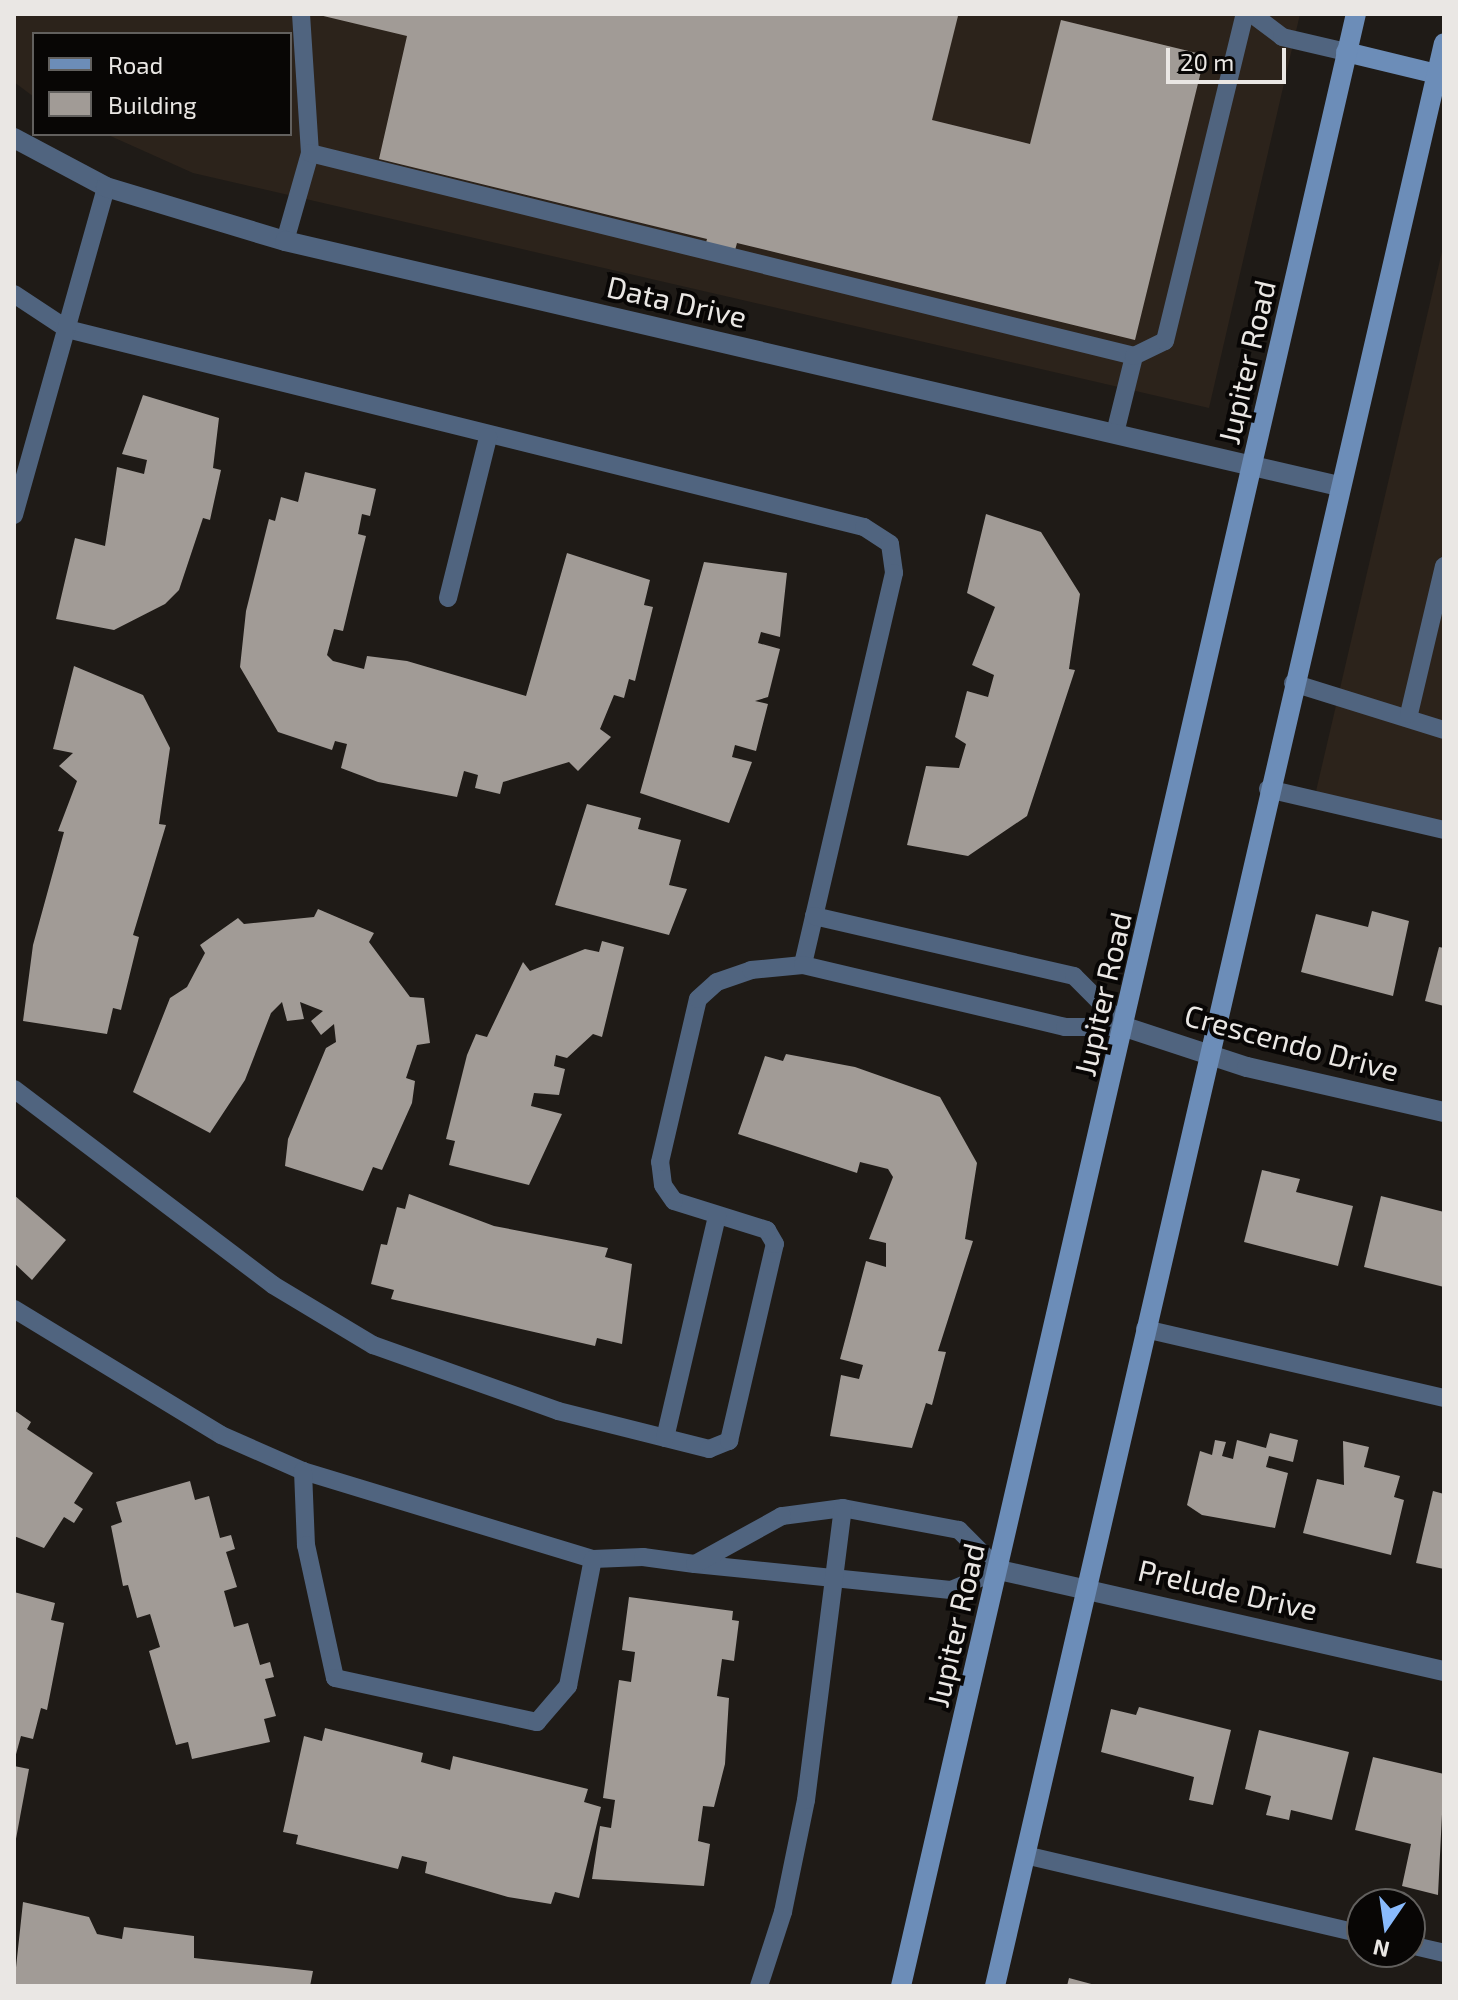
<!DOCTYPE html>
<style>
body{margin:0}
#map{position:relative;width:1458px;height:2000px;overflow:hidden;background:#1f1b17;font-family:"Exo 2",sans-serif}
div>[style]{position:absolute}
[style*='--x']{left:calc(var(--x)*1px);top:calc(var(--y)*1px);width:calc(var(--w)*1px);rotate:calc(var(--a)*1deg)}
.built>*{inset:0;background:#2c231b}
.building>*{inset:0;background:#a19b96}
.service>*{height:18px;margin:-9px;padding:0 9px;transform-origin:9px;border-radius:9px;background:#50647f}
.minor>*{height:20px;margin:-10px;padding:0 10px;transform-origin:10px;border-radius:10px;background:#50647f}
.tertiary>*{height:20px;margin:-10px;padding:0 10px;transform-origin:10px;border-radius:10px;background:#50647f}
.secondary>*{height:20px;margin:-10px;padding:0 10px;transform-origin:10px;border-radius:10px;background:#6c8db8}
span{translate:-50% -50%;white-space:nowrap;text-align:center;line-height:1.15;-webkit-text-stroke:8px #080605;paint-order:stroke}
.street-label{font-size:30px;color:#eae7e4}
.frame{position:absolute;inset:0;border:16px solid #eae7e4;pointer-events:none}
.legend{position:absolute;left:32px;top:32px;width:260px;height:104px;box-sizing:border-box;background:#080605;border:2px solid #62605e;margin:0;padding:10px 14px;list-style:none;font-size:24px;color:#eae7e4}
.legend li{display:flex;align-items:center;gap:16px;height:40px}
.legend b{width:40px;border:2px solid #62605e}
.north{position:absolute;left:1346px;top:1888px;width:80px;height:80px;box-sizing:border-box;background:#080605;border:2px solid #62605e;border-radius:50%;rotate:193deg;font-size:22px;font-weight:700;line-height:32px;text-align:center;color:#eae7e4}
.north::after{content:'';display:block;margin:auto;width:28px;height:36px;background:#89bafc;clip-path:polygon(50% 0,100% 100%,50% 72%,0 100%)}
.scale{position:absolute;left:1166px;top:48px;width:120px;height:36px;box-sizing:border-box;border:4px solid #eae7e4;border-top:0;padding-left:10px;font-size:24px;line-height:28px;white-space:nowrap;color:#eae7e4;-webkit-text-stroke:6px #080605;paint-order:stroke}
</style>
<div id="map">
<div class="built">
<div style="clip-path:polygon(14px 14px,1300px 14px,1209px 408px,193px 173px,106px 134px,290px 134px,290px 34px,34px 34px,34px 97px,14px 82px)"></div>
<div style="clip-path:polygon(1444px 243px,1444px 832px,1313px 804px)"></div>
</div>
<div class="building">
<div style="clip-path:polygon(315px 14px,949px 14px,958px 16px,932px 120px,1030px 144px,1061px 20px,1205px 55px,1135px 340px,737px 243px,734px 254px,705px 246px,707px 239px,379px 159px,407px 36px)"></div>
<div style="clip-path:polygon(143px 395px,219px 418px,213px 468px,221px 470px,210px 520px,203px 518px,179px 590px,165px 604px,114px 630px,56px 619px,75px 538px,105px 546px,117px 467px,144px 474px,147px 460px,122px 454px)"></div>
<div style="clip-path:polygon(305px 472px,376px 489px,370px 516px,362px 514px,358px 534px,366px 536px,343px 631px,334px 629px,327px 655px,333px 661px,364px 669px,367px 656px,407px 661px,526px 696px,567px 553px,650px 580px,644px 605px,653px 607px,635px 681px,629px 679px,624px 698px,614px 695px,600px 729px,611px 737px,578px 771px,569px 762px,503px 782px,500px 794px,475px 788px,478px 775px,464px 771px,457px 797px,378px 782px,341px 768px,347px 744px,335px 741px,332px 750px,278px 732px,240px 667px,246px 611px,269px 519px,275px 521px,281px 497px,298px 502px)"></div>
<div style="clip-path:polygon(986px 514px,1041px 532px,1080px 594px,1069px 669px,1075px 670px,1027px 816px,968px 856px,907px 845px,926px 766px,959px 768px,966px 744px,955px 737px,967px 691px,988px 697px,994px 675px,972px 665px,995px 607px,967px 593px)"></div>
<div style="clip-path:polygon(704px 562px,787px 573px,780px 637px,761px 632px,758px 643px,780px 649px,768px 697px,755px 701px,768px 704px,756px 751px,735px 745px,732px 757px,752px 762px,729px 823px,640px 793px)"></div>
<div style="clip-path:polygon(74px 666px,143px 695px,170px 748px,159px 824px,166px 825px,133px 935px,139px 937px,121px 1010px,113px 1008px,107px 1034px,23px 1021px,33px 945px,64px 832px,58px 831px,77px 781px,59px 766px,73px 753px,53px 749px)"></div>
<div style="clip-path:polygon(587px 804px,641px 818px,638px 829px,681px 840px,669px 885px,687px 889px,669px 935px,555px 905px)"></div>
<div style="clip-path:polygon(318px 909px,374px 933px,369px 942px,410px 997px,424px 998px,430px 1043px,417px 1045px,406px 1078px,415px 1081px,412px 1103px,382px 1170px,373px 1167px,363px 1191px,285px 1166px,288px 1139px,326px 1048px,336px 1042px,334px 1024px,321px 1035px,311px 1021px,323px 1011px,300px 1002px,304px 1019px,287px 1021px,282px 1002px,271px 1013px,245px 1080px,210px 1133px,133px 1092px,170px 998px,187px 987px,205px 953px,200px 945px,238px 918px,244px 924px,314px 917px)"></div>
<div style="clip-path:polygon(1372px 911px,1409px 921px,1393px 996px,1301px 972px,1316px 914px,1368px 927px)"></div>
<div style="clip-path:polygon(602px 941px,624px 947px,602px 1037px,593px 1034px,567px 1058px,556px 1055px,554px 1066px,565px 1069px,559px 1095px,534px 1093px,531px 1106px,562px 1114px,529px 1185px,449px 1165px,455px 1141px,446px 1139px,467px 1055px,476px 1034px,487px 1037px,523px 962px,530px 971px,585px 949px,599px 952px)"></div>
<div style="clip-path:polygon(1439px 947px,1444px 948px,1444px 1006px,1425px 1001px)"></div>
<div style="clip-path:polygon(786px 1054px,855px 1067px,940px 1097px,977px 1163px,965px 1239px,973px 1241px,938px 1351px,946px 1352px,932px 1405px,926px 1403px,912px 1448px,830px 1436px,841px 1375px,859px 1379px,863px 1365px,840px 1359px,866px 1261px,886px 1267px,886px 1243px,869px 1239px,893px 1177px,888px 1169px,860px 1162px,857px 1173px,738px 1134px,765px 1056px,783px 1061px)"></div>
<div style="clip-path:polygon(1262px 1170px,1300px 1179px,1296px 1192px,1353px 1206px,1338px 1266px,1244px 1242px)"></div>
<div style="clip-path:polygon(409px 1194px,494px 1226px,608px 1248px,605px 1257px,632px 1264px,622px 1344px,597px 1338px,595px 1346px,391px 1299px,394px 1290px,371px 1284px,381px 1244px,387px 1245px,397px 1207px,405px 1209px)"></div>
<div style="clip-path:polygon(14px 1195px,66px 1240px,32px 1280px,14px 1263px)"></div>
<div style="clip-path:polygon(1381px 1196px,1444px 1212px,1444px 1287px,1364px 1267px)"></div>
<div style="clip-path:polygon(14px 1410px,31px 1422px,27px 1429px,93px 1473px,74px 1503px,83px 1509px,74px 1523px,64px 1517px,44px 1548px,14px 1536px)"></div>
<div style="clip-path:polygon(1270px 1433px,1298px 1440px,1293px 1462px,1269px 1456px,1266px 1467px,1288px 1473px,1275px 1528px,1202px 1515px,1187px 1505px,1200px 1451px,1212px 1455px,1215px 1440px,1226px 1442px,1222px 1456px,1233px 1459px,1237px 1440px,1266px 1448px)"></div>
<div style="clip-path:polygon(1343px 1441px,1369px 1447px,1364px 1467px,1400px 1476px,1394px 1497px,1404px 1500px,1391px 1555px,1303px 1533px,1317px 1479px,1344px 1485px)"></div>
<div style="clip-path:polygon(190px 1481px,195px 1500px,209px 1496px,220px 1538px,231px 1535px,235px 1549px,226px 1552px,237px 1587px,224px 1591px,234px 1627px,248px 1623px,260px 1665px,270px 1662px,274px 1677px,265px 1679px,276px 1716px,264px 1719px,270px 1742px,192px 1759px,188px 1742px,176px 1745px,149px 1651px,160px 1647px,150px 1614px,137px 1618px,128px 1585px,123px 1586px,111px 1526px,122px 1522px,116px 1502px)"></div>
<div style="clip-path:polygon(1433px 1491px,1444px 1494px,1444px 1569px,1416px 1563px)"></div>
<div style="clip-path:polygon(14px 1592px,55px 1603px,51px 1620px,64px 1623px,47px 1710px,41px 1708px,33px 1739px,21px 1736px,15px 1758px)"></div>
<div style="clip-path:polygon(629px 1597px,733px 1611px,732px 1620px,739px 1621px,734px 1661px,722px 1659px,717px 1696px,729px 1698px,725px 1764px,714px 1807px,703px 1806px,698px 1841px,710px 1844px,704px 1886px,592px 1879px,600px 1826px,611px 1828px,615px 1800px,603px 1798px,619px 1680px,631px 1682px,635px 1652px,622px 1650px)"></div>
<div style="clip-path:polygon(1139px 1707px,1231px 1730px,1213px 1805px,1189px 1800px,1194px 1777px,1101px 1752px,1111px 1709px,1136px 1715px)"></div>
<div style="clip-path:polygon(325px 1728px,423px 1753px,421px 1762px,450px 1770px,453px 1756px,588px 1789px,584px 1802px,601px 1807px,579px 1898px,555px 1892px,551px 1904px,508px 1897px,425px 1873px,427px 1862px,402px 1856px,398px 1869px,296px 1844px,298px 1835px,283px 1832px,304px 1736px,322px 1741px)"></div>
<div style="clip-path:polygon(1259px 1730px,1349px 1752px,1332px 1820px,1291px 1810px,1289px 1820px,1266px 1815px,1271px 1796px,1245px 1789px)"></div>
<div style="clip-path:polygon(1373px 1757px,1444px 1774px,1438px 1895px,1402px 1886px,1411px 1844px,1355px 1830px)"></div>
<div style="clip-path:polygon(14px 1766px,29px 1769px,15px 1844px,14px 1844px)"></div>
<div style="clip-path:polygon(23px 1902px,89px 1917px,97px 1934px,122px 1939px,124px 1927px,194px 1936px,194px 1958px,313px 1971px,310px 1986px,14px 1986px)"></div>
<div style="clip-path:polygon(1069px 1978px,1095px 1985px,1095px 1986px,1067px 1986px)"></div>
</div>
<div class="service">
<div style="--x:301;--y:14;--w:139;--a:86.3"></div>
<div style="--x:1252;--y:14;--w:38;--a:37"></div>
<div style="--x:1282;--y:37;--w:66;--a:13.2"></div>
<div style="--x:285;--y:241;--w:91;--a:-74.1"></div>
<div style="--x:310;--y:153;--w:849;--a:13.84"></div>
<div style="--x:14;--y:294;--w:64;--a:33.4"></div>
<div style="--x:67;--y:329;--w:821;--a:13.95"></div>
<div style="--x:864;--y:527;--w:31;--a:33"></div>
<div style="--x:890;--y:544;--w:29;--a:82"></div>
<div style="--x:894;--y:573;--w:402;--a:103.1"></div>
<div style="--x:1115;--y:433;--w:79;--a:-76.1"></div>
<div style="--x:1134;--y:356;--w:34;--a:-26"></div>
<div style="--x:1165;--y:341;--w:337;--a:-76.3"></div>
<div style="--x:14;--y:515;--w:341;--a:-74.3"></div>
<div style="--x:448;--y:598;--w:166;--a:-76"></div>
<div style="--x:1293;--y:683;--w:158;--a:17.3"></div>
<div style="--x:1409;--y:714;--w:152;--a:-76.7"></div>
<div style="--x:1268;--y:789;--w:181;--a:13.1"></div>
<div style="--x:814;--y:916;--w:267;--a:13"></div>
<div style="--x:1074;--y:976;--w:72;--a:45"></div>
<div style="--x:14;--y:1089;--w:325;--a:37.1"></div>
<div style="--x:273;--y:1285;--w:117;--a:31"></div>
<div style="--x:373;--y:1345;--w:196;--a:19.6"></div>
<div style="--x:558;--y:1411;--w:156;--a:14.1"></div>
<div style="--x:709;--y:1449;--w:22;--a:-22"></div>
<div style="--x:729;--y:1441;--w:202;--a:-76.9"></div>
<div style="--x:775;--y:1244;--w:16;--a:-120"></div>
<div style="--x:767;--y:1230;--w:97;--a:-162.7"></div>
<div style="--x:674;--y:1201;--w:19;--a:-125"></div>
<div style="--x:663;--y:1185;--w:23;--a:-97"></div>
<div style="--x:660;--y:1162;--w:167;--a:-76.9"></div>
<div style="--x:698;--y:999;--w:25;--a:-42"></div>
<div style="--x:717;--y:982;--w:36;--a:-19"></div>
<div style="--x:751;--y:970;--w:52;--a:-5.5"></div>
<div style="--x:803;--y:965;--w:269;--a:13.3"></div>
<div style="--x:1065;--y:1027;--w:60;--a:0"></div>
<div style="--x:14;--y:1309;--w:242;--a:31.3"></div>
<div style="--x:221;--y:1435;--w:90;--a:23.7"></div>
<div style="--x:303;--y:1471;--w:303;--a:16.9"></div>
<div style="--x:593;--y:1559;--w:50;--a:-2.3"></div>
<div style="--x:643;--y:1557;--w:52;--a:7.7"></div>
<div style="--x:695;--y:1564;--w:257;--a:5.8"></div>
<div style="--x:951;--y:1590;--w:52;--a:-22.6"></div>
<div style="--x:999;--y:1570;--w:57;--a:-135"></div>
<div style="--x:959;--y:1530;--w:118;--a:-169.3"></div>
<div style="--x:843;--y:1508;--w:62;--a:172.5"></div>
<div style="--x:782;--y:1516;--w:99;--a:151.1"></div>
<div style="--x:1145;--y:1329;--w:307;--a:13"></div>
<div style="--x:665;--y:1438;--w:228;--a:-76.8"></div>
<div style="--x:303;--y:1471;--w:74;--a:87.7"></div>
<div style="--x:306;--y:1545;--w:136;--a:77.7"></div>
<div style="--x:335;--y:1678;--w:207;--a:12.3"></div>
<div style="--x:537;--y:1722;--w:48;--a:-49.3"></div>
<div style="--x:568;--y:1686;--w:129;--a:-78.9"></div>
<div style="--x:1025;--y:1855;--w:346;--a:13.2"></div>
<div style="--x:1410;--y:1945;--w:35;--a:13"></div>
<div style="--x:759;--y:1986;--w:78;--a:-72"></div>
<div style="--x:783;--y:1912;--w:114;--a:-78.4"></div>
<div style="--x:806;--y:1800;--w:294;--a:-82.8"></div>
</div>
<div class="minor">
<div style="--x:1125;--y:1027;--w:128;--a:18.2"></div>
<div style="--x:1247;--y:1067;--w:202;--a:12.9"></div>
<div style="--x:999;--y:1570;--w:456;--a:12.8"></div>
</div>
<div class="tertiary">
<div style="--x:14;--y:138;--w:104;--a:28"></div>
<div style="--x:106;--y:187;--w:187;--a:16.8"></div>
<div style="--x:285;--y:241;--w:1082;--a:13.09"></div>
</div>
<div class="secondary">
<div style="--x:1346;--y:52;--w:94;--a:13.6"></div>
<div style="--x:901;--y:1986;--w:2024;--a:-77.01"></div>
<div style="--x:995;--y:1986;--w:1994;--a:-76.99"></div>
</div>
<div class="street-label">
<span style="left:677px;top:301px;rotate:13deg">Data Drive</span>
<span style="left:1246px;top:362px;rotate:-77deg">Jupiter Road</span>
<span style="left:1102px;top:994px;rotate:-77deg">Jupiter Road</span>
<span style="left:1292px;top:1042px;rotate:15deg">Crescendo Drive</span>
<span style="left:1228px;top:1589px;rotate:13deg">Prelude Drive</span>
<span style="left:955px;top:1625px;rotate:-77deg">Jupiter Road</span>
</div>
<div class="frame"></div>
<ul class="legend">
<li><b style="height:10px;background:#6c8db8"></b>Road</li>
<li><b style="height:22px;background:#a19b96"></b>Building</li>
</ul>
<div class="north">N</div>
<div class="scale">20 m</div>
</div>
